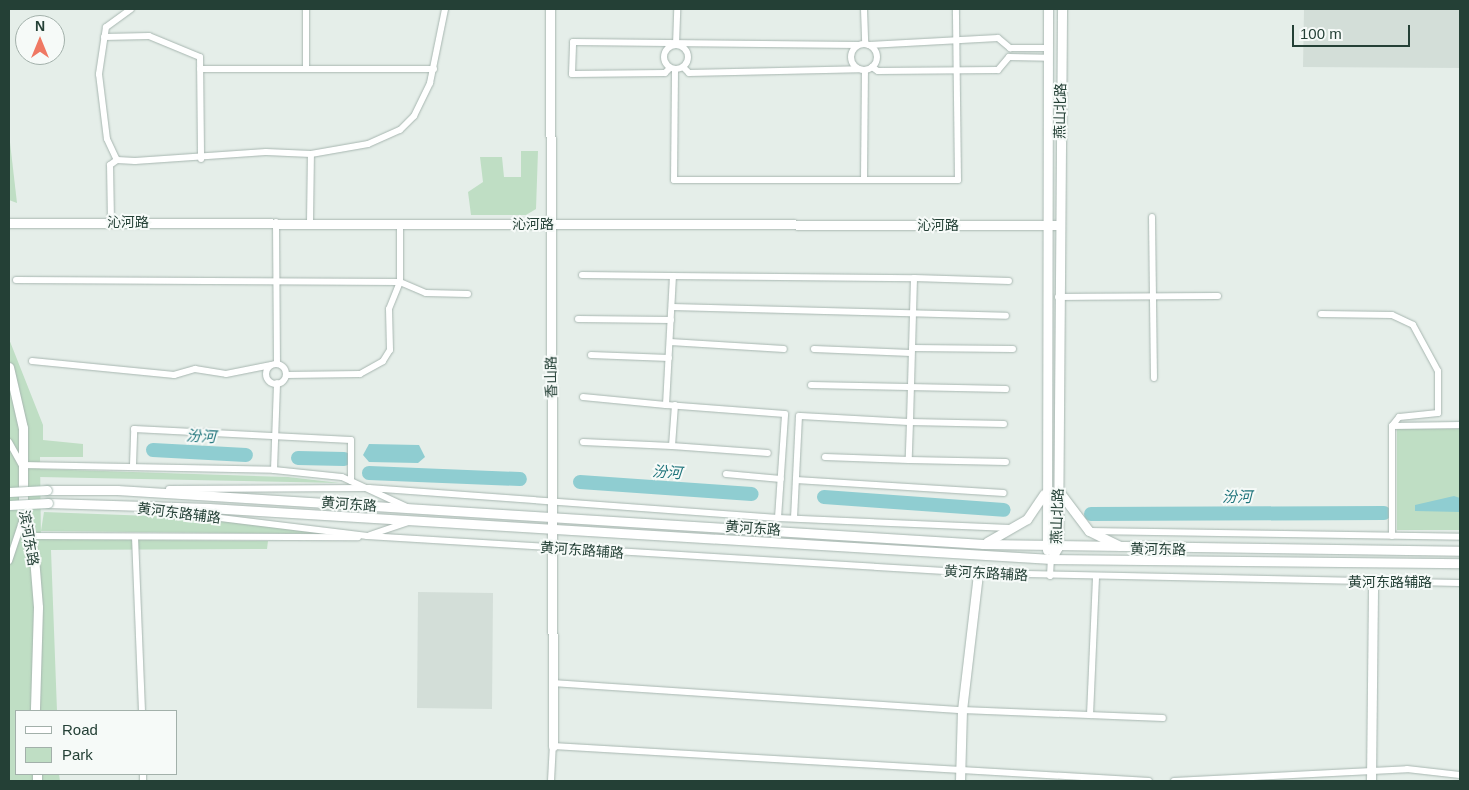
<!DOCTYPE html>
<meta charset="utf-8">
<style>
body{margin:0}
#map{position:relative;width:1469px;height:790px;overflow:hidden;background:#e5eee9;font-family:Arial,"Noto Sans SC",sans-serif}
div>[style]{position:absolute}
[style*='--x']{left:calc(var(--x)*1px);top:calc(var(--y)*1px);width:calc(var(--w)*1px);rotate:calc(var(--a)*1deg)}
.built>*{inset:0;background:#d3ded8}
.green>*{inset:0;background:#bfdec4}
.water>*{inset:0;background:#8fcdd1}
.river>*{height:14px;margin:-7px;padding:0 7px;transform-origin:7px;border-radius:7px;background:#8fcdd1}
.roads{filter:drop-shadow(0 0 1px #a7b6b0) drop-shadow(0 0 1px #a7b6b0)}
.street>*{height:6px;margin:-3px;padding:0 3px;transform-origin:3px;border-radius:3px;background:#fff}
.street>.ring{margin:-3px;padding:0;box-sizing:content-box;background:none;border:6px solid #fff;border-radius:50%}
.secondary>*{height:9px;margin:-4.5px;padding:0 4.5px;transform-origin:4.5px;border-radius:4.5px;background:#fff}
.bridges{filter:drop-shadow(0 0 1px #a4b9b0) drop-shadow(0 0 1px #a4b9b0)}
.secondary-bridge>*{height:9px;margin:-4.5px;padding:0 4.5px;transform-origin:4.5px;border-radius:4.5px;background:#fff}
span{translate:-50% -50%;white-space:nowrap;text-align:center;line-height:1.15;-webkit-text-stroke:4px #f6faf8;paint-order:stroke}
.street-label{font-size:14px;color:#244036}
.water-label{font-size:15px;color:#1f747b;font-style:italic}
.frame{position:absolute;inset:0;border:10px solid #244036;pointer-events:none}
.legend{position:absolute;left:15px;top:710px;width:162px;height:65px;box-sizing:border-box;background:#f6faf8;border:1px solid #a2b0aa;margin:0;padding:6px 9px;list-style:none;font-size:15px;color:#244036}
.legend li{display:flex;align-items:center;gap:10px;height:25px}
.legend b{width:25px;border:1px solid #a2b0aa}
.north{position:absolute;left:15px;top:15px;width:50px;height:50px;box-sizing:border-box;background:#f6faf8;border:1px solid #a2b0aa;border-radius:50%;rotate:0deg;font-size:14px;font-weight:700;line-height:20px;text-align:center;color:#244036}
.north::after{content:'';display:block;margin:auto;width:18px;height:22px;background:#ef7863;clip-path:polygon(50% 0,100% 100%,50% 72%,0 100%)}
.scale{position:absolute;left:1292px;top:25px;width:118px;height:22px;box-sizing:border-box;border:2px solid #244036;border-top:0;padding-left:6px;font-size:15px;line-height:18px;white-space:nowrap;color:#244036;-webkit-text-stroke:4px #f6faf8;paint-order:stroke}
</style>
<div id="map">
<div class="built">
<div style="clip-path:polygon(1304px 9px,1460px 9px,1460px 68px,1303px 67px)"></div>
<div style="clip-path:polygon(418px 592px,493px 593px,492px 709px,417px 708px)"></div>
</div>
<div class="green">
<div style="clip-path:polygon(9px 134px,17px 203px,9px 200px)"></div>
<div style="clip-path:polygon(521px 151px,538px 151px,536px 209px,526px 215px,471px 215px,468px 192px,483px 182px,480px 157px,502px 157px,504px 177px,521px 177px)"></div>
<div style="clip-path:polygon(9px 339px,43px 425px,43px 440px,83px 444px,83px 457px,40px 457px,41px 539px,268px 541px,267px 549px,51px 550px,57px 711px,16px 711px,16px 774px,59px 774px,60px 781px,9px 781px)"></div>
<div style="clip-path:polygon(1397px 429px,1460px 429px,1460px 530px,1397px 530px)"></div>
<div style="clip-path:polygon(40px 469px,288px 477px,340px 483px,40px 477px)"></div>
<div style="clip-path:polygon(44px 512px,204px 518px,338px 534px,41px 531px)"></div>
</div>
<div class="water">
<div style="clip-path:polygon(369px 444px,419px 445px,425px 457px,418px 463px,369px 462px,363px 455px)"></div>
<div style="clip-path:polygon(1454px 496px,1460px 498px,1460px 512px,1415px 511px,1415px 505px)"></div>
</div>
<div class="river">
<div style="--x:153;--y:450;--w:93;--a:3.1"></div>
<div style="--x:298;--y:458;--w:46;--a:1.2"></div>
<div style="--x:369;--y:473;--w:151;--a:2.3"></div>
<div style="--x:580;--y:482;--w:172;--a:4"></div>
<div style="--x:824;--y:497;--w:180;--a:4.1"></div>
<div style="--x:1091;--y:514;--w:293;--a:-0.2"></div>
</div>
<div class="roads">
<div class="street">
<div style="--x:131;--y:9;--w:31;--a:144"></div>
<div style="--x:106;--y:27;--w:48;--a:98.5"></div>
<div style="--x:99;--y:74;--w:65;--a:83"></div>
<div style="--x:107;--y:139;--w:23;--a:65"></div>
<div style="--x:117;--y:160;--w:18;--a:3"></div>
<div style="--x:135;--y:161;--w:131;--a:-3.9"></div>
<div style="--x:266;--y:152;--w:45;--a:2.5"></div>
<div style="--x:311;--y:154;--w:58;--a:-10"></div>
<div style="--x:368;--y:144;--w:35;--a:-24"></div>
<div style="--x:400;--y:130;--w:20;--a:-45"></div>
<div style="--x:414;--y:116;--w:37;--a:-64"></div>
<div style="--x:430;--y:83;--w:76;--a:-78.5"></div>
<div style="--x:864;--y:9;--w:35;--a:88"></div>
<div style="--x:104;--y:37;--w:45;--a:-1.3"></div>
<div style="--x:149;--y:36;--w:55;--a:22.4"></div>
<div style="--x:200;--y:57;--w:102;--a:89.4"></div>
<div class="ring" style="left:851px;top:44px;width:20px;height:20px"></div>
<div class="ring" style="left:664px;top:45px;width:18px;height:18px"></div>
<div style="--x:676;--y:45;--w:36;--a:-88"></div>
<div style="--x:869;--y:45;--w:129;--a:-3.1"></div>
<div style="--x:998;--y:38;--w:16;--a:40"></div>
<div style="--x:1010;--y:48;--w:38;--a:0"></div>
<div style="--x:872;--y:67;--w:7;--a:34"></div>
<div style="--x:878;--y:71;--w:120;--a:-0.5"></div>
<div style="--x:998;--y:70;--w:17;--a:-50"></div>
<div style="--x:1009;--y:57;--w:39;--a:1"></div>
<div style="--x:670;--y:68;--w:7;--a:135"></div>
<div style="--x:665;--y:73;--w:93;--a:179.4"></div>
<div style="--x:572;--y:74;--w:32;--a:-88"></div>
<div style="--x:573;--y:42;--w:285;--a:0.6"></div>
<div style="--x:684;--y:68;--w:7;--a:45"></div>
<div style="--x:689;--y:73;--w:170;--a:-1.3"></div>
<div style="--x:200;--y:69;--w:234;--a:0"></div>
<div style="--x:306;--y:69;--w:60;--a:-90"></div>
<div style="--x:675;--y:70;--w:110;--a:90.5"></div>
<div style="--x:674;--y:180;--w:284;--a:0"></div>
<div style="--x:958;--y:180;--w:171;--a:-90.7"></div>
<div style="--x:864;--y:180;--w:110;--a:-89.5"></div>
<div style="--x:1152;--y:217;--w:161;--a:89.3"></div>
<div style="--x:111;--y:221;--w:56;--a:-91"></div>
<div style="--x:110;--y:165;--w:9;--a:-36"></div>
<div style="--x:276;--y:222;--w:142;--a:89.6"></div>
<div style="--x:310;--y:222;--w:68;--a:-89.2"></div>
<div style="--x:582;--y:275;--w:91;--a:0.6"></div>
<div style="--x:914;--y:278;--w:95;--a:1.8"></div>
<div style="--x:16;--y:280;--w:384;--a:0.3"></div>
<div style="--x:400;--y:282;--w:28;--a:23"></div>
<div style="--x:426;--y:293;--w:42;--a:1.4"></div>
<div style="--x:1058;--y:297;--w:160;--a:-0.4"></div>
<div style="--x:672;--y:307;--w:334;--a:1.5"></div>
<div style="--x:1321;--y:314;--w:71;--a:0.8"></div>
<div style="--x:1392;--y:315;--w:23;--a:25"></div>
<div style="--x:1413;--y:325;--w:52;--a:61.5"></div>
<div style="--x:1438;--y:371;--w:42;--a:90"></div>
<div style="--x:1438;--y:413;--w:39;--a:174"></div>
<div style="--x:1399;--y:417;--w:11;--a:128"></div>
<div style="--x:578;--y:319;--w:93;--a:0.6"></div>
<div style="--x:670;--y:342;--w:114;--a:3.5"></div>
<div style="--x:912;--y:348;--w:101;--a:0.6"></div>
<div style="--x:814;--y:349;--w:97;--a:2.4"></div>
<div style="--x:591;--y:355;--w:78;--a:2.2"></div>
<div style="--x:32;--y:361;--w:143;--a:5.6"></div>
<div style="--x:174;--y:375;--w:22;--a:-16"></div>
<div style="--x:195;--y:369;--w:31;--a:9"></div>
<div style="--x:226;--y:374;--w:46;--a:-11.3"></div>
<div class="ring" style="left:266px;top:364px;width:14px;height:14px"></div>
<div style="--x:286;--y:375;--w:74;--a:-0.8"></div>
<div style="--x:360;--y:374;--w:26;--a:-29"></div>
<div style="--x:383;--y:361;--w:13;--a:-58"></div>
<div style="--x:390;--y:350;--w:41;--a:-91.4"></div>
<div style="--x:389;--y:309;--w:29;--a:-68"></div>
<div style="--x:400;--y:282;--w:59;--a:-90"></div>
<div style="--x:811;--y:385;--w:195;--a:1.2"></div>
<div style="--x:583;--y:397;--w:83;--a:5.5"></div>
<div style="--x:675;--y:405;--w:41;--a:94.2"></div>
<div style="--x:672;--y:446;--w:96;--a:4.2"></div>
<div style="--x:1004;--y:424;--w:94;--a:-178.8"></div>
<div style="--x:910;--y:422;--w:38;--a:92"></div>
<div style="--x:909;--y:460;--w:97;--a:1.2"></div>
<div style="--x:9;--y:442;--w:26;--a:61"></div>
<div style="--x:22;--y:465;--w:252;--a:1.1"></div>
<div style="--x:274;--y:470;--w:68;--a:5.9"></div>
<div style="--x:342;--y:477;--w:72;--a:24.8"></div>
<div style="--x:583;--y:442;--w:89;--a:2.6"></div>
<div style="--x:825;--y:457;--w:84;--a:2"></div>
<div style="--x:133;--y:465;--w:36;--a:-88"></div>
<div style="--x:134;--y:429;--w:217;--a:2.9"></div>
<div style="--x:351;--y:440;--w:41;--a:90"></div>
<div style="--x:274;--y:470;--w:87;--a:-88"></div>
<div style="--x:726;--y:474;--w:55;--a:5.2"></div>
<div style="--x:796;--y:480;--w:208;--a:3.6"></div>
<div style="--x:169;--y:489;--w:200;--a:-0.3"></div>
<div style="--x:369;--y:488;--w:410;--a:4.2"></div>
<div style="--x:778;--y:518;--w:232;--a:2.5"></div>
<div style="--x:155;--y:510;--w:214;--a:7"></div>
<div style="--x:367;--y:536;--w:612;--a:3.47"></div>
<div style="--x:978;--y:573;--w:482;--a:1.2"></div>
<div style="--x:778;--y:518;--w:104;--a:-86.1"></div>
<div style="--x:785;--y:414;--w:119;--a:-175.7"></div>
<div style="--x:666;--y:405;--w:129;--a:-86.9"></div>
<div style="--x:673;--y:276;--w:241;--a:0.5"></div>
<div style="--x:914;--y:278;--w:144;--a:91.6"></div>
<div style="--x:910;--y:422;--w:111;--a:-176.9"></div>
<div style="--x:799;--y:416;--w:102;--a:92.8"></div>
<div style="--x:1092;--y:531;--w:368;--a:0.9"></div>
<div style="--x:370;--y:535;--w:40;--a:-18.9"></div>
<div style="--x:29;--y:536;--w:329;--a:0.2"></div>
<div style="--x:1392;--y:536;--w:110;--a:-90"></div>
<div style="--x:1392;--y:426;--w:68;--a:-0.8"></div>
<div style="--x:135;--y:537;--w:174;--a:87.7"></div>
<div style="--x:9;--y:561;--w:44;--a:-71.6"></div>
<div style="--x:1050;--y:576;--w:17;--a:-87"></div>
<div style="--x:552;--y:683;--w:411;--a:3.8"></div>
<div style="--x:962;--y:710;--w:201;--a:2.3"></div>
<div style="--x:1090;--y:715;--w:138;--a:-87.5"></div>
<div style="--x:143;--y:774;--w:7;--a:90"></div>
<div style="--x:551;--y:781;--w:35;--a:-87"></div>
<div style="--x:553;--y:746;--w:597;--a:3.36"></div>
<div style="--x:1174;--y:781;--w:233;--a:-2.9"></div>
<div style="--x:1407;--y:769;--w:53;--a:6.5"></div>
</div>
<div class="secondary">
<div style="--x:550;--y:9;--w:737;--a:89.77"></div>
<div style="--x:9;--y:223;--w:1049;--a:0.11"></div>
<div style="--x:9;--y:367;--w:63;--a:77.1"></div>
<div style="--x:23;--y:428;--w:91;--a:90"></div>
<div style="--x:23;--y:519;--w:40;--a:74"></div>
<div style="--x:34;--y:557;--w:50;--a:85.4"></div>
<div style="--x:38;--y:607;--w:104;--a:91.7"></div>
<div style="--x:47;--y:490;--w:70;--a:0"></div>
<div style="--x:117;--y:490;--w:868;--a:3.57"></div>
<div style="--x:983;--y:544;--w:477;--a:0.8"></div>
<div style="--x:1058;--y:490;--w:51;--a:52.9"></div>
<div style="--x:1089;--y:531;--w:34;--a:26"></div>
<div style="--x:48;--y:503;--w:161;--a:1.8"></div>
<div style="--x:209;--y:508;--w:844;--a:3.47"></div>
<div style="--x:1051;--y:559;--w:409;--a:0.6"></div>
<div style="--x:987;--y:542;--w:46;--a:-29.9"></div>
<div style="--x:1027;--y:519;--w:30;--a:-56"></div>
<div style="--x:1047;--y:550;--w:541;--a:-89.89"></div>
<div style="--x:1051;--y:559;--w:14;--a:-60"></div>
<div style="--x:1058;--y:547;--w:538;--a:-89.57"></div>
<div style="--x:37;--y:781;--w:7;--a:-90"></div>
<div style="--x:960;--y:781;--w:71;--a:-88.4"></div>
<div style="--x:962;--y:710;--w:138;--a:-83.3"></div>
<div style="--x:1371;--y:781;--w:199;--a:-89.4"></div>
</div>
</div>
<div class="bridges">
<div class="secondary-bridge">
<div style="--x:9;--y:492;--w:38;--a:-3"></div>
<div style="--x:9;--y:505;--w:39;--a:-3"></div>
</div>
</div>
<div class="street-label">
<span style="left:1060px;top:111px;rotate:-89deg">燕山北路</span>
<span style="left:128px;top:222px">沁河路</span>
<span style="left:533px;top:224px">沁河路</span>
<span style="left:938px;top:225px">沁河路</span>
<span style="left:551px;top:377px;rotate:-91deg">香山路</span>
<span style="left:349px;top:504px;rotate:4deg">黄河东路</span>
<span style="left:179px;top:513px;rotate:7deg">黄河东路辅路</span>
<span style="left:1057px;top:516px;rotate:-88deg">燕山北路</span>
<span style="left:753px;top:528px;rotate:4deg">黄河东路</span>
<span style="left:29px;top:538px;rotate:80deg">滨河东路</span>
<span style="left:1158px;top:549px;rotate:1deg">黄河东路</span>
<span style="left:582px;top:550px;rotate:4deg">黄河东路辅路</span>
<span style="left:986px;top:573px;rotate:3deg">黄河东路辅路</span>
<span style="left:1390px;top:582px">黄河东路辅路</span>
</div>
<div class="water-label">
<span style="left:201px;top:436px;rotate:3deg">汾河</span>
<span style="left:667px;top:472px;rotate:4deg">汾河</span>
<span style="left:1237px;top:497px">汾河</span>
</div>
<div class="frame"></div>
<ul class="legend">
<li><b style="height:6px;background:#fff"></b>Road</li>
<li><b style="height:14px;background:#bfdec4"></b>Park</li>
</ul>
<div class="north">N</div>
<div class="scale">100 m</div>
</div>
